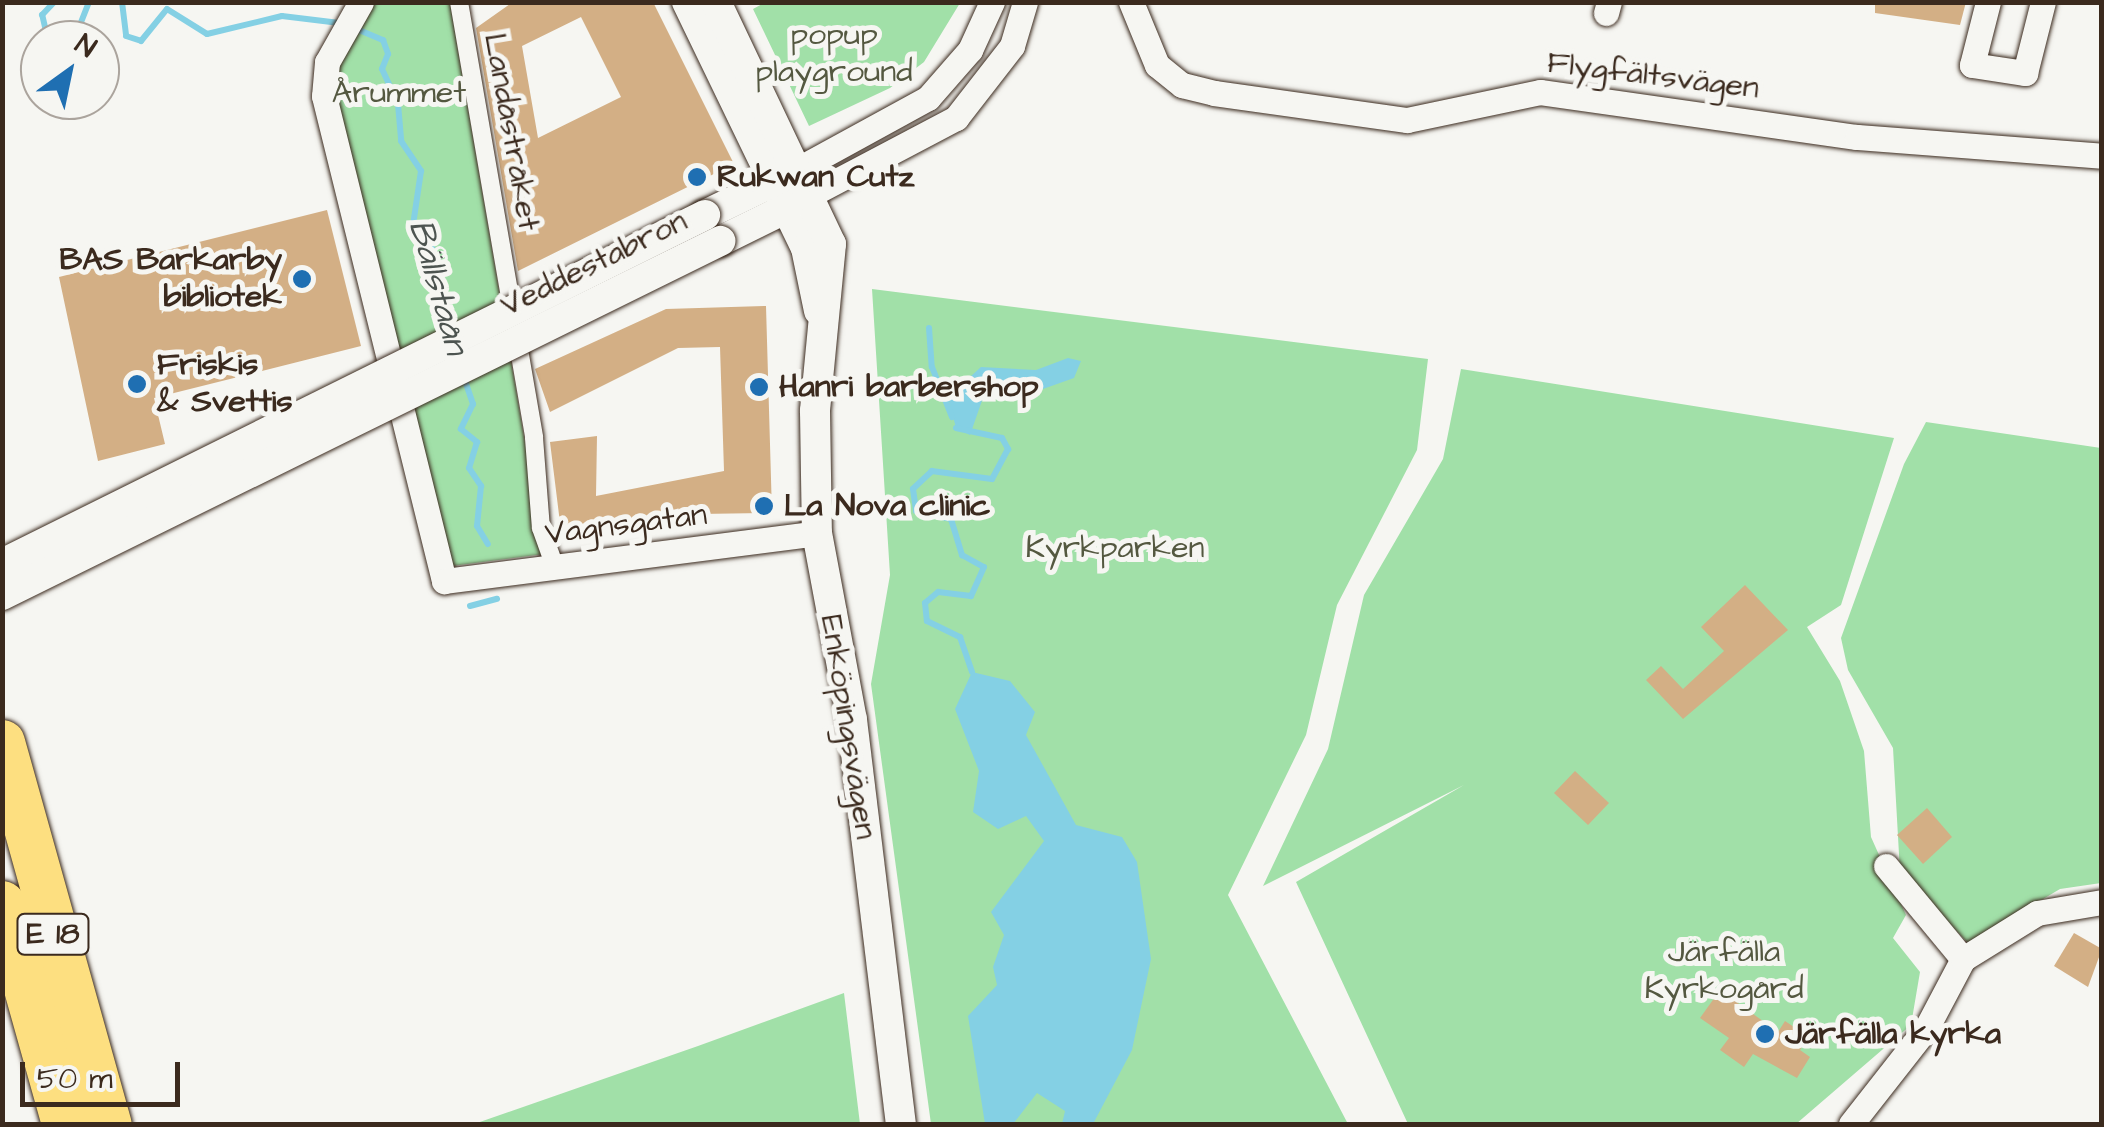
<!DOCTYPE html>
<meta charset="utf-8">
<style>
body{margin:0}
#map{position:relative;width:2104px;height:1127px;overflow:hidden;background:#f6f6f2;font-family:"Architects Daughter",sans-serif}
div>[style]{position:absolute}
[style*='--x']{left:calc(var(--x)*1px);top:calc(var(--y)*1px);width:calc(var(--w)*1px);rotate:calc(var(--a)*1deg)}
.green>*{inset:0;background:#a1e0a8}
.water>*{inset:0;background:#84d0e4}
.stream>*{height:6px;margin:-3px;padding:0 3px;transform-origin:3px;border-radius:3px;background:#84d0e4}
.building>*{inset:0;background:#d3af85}
.roads{filter:drop-shadow(0 0 2px #3b2a1e) drop-shadow(0 0 2px #3b2a1e)}
.pedestrian>*{height:18px;margin:-9px;padding:0 9px;transform-origin:9px;border-radius:9px;background:#f6f6f2}
.minor>*{height:25px;margin:-12.5px;padding:0 12.5px;transform-origin:12.5px;border-radius:12.5px;background:#f6f6f2}
.tertiary>*{height:30px;margin:-15px;padding:0 15px;transform-origin:15px;border-radius:15px;background:#f6f6f2}
.motorway>*{height:45px;margin:-22.5px;padding:0 22.5px;transform-origin:22.5px;border-radius:22.5px;background:#fddf80}
.bridges{filter:drop-shadow(0 0 2px #3b2a1e) drop-shadow(0 0 2px #3b2a1e)}
.tertiary-bridge>*{height:30px;margin:-15px;padding:0 15px;transform-origin:15px;border-radius:15px;background:#f6f6f2}
.dots>*{width:28px;height:28px;translate:-50% -50%;box-sizing:border-box;border:5px solid #f6f6f2;border-radius:50%}
span{translate:-50% -50%;white-space:nowrap;text-align:center;line-height:1.15;-webkit-text-stroke:10px #f6f6f2;paint-order:stroke}
.shield-label span{padding:2px 8px;background:#f6f6f2;border:2px solid;border-radius:8px;-webkit-text-stroke-width:0}
.shield-label{font-size:30px;color:#3b2a1e;font-weight:700}
.park-label{font-size:32px;color:#545840}
.street-label{font-size:32px;color:#3b2a1e}
.poi-label{font-size:32px;color:#3b2a1e;font-weight:700}
.left{translate:0 -50%;text-align:left}
.right{translate:-100% -50%;text-align:right}
.water-label{font-size:35px;color:#4d5450;font-style:italic}
.frame{position:absolute;inset:0;border:5px solid #3b2a1e;pointer-events:none}
.north{position:absolute;left:20px;top:20px;width:100px;height:100px;box-sizing:border-box;background:#f6f6f2;border:2px solid #aba49d;border-radius:50%;rotate:33deg;font-size:28px;font-weight:700;line-height:40px;text-align:center;color:#3b2a1e}
.north::after{content:'';display:block;margin:auto;width:35px;height:45px;background:#1f6fb2;clip-path:polygon(50% 0,100% 100%,50% 72%,0 100%)}
.scale{position:absolute;left:20px;top:1062px;width:160px;height:45px;box-sizing:border-box;border:5px solid #3b2a1e;border-top:0;padding-left:12px;font-size:30px;line-height:35px;white-space:nowrap;color:#3b2a1e;-webkit-text-stroke:8px #f6f6f2;paint-order:stroke}
</style>
<div id="map">
<div class="green">
<div style="clip-path:polygon(369px 3px,450px 3px,544px 554px,452px 566px,329px 83px)"></div>
<div style="clip-path:polygon(764px 3px,764px 2px,960px 3px,924px 62px,890px 88px,809px 126px,753px 9px)"></div>
<div style="clip-path:polygon(872px 289px,1428px 359px,1417px 450px,1337px 605px,1306px 735px,1228px 895px,1348px 1124px,931px 1124px,871px 684px,890px 575px)"></div>
<div style="clip-path:polygon(1461px 369px,1894px 438px,1841px 605px,1807px 627px,1840px 681px,1864px 751px,1871px 837px,1906px 915px,1893px 938px,1920px 972px,1911px 1025px,1796px 1124px,1408px 1124px,1296px 882px,1464px 785px,1263px 886px,1328px 749px,1364px 595px,1443px 459px)"></div>
<div style="clip-path:polygon(1926px 422px,2101px 448px,2101px 883px,2060px 889px,1968px 943px,1900px 872px,1893px 748px,1848px 670px,1841px 638px,1904px 464px)"></div>
<div style="clip-path:polygon(844px 993px,860px 1124px,474px 1124px,698px 1046px)"></div>
</div>
<div class="water">
<div style="clip-path:polygon(1068px 358px,1081px 361px,1074px 378px,1026px 395px,985px 392px,970px 435px,956px 428px,948px 397px,981px 367px,1036px 370px)"></div>
<div style="clip-path:polygon(972px 672px,1010px 681px,1035px 712px,1026px 735px,1076px 825px,1122px 837px,1137px 862px,1151px 959px,1132px 1050px,1093px 1124px,1062px 1124px,1065px 1111px,1037px 1093px,1013px 1124px,985px 1124px,968px 1016px,997px 985px,993px 967px,1004px 935px,991px 912px,1044px 841px,1026px 816px,998px 829px,973px 812px,979px 771px,955px 709px)"></div>
</div>
<div class="stream">
<div style="--x:122;--y:2;--w:34;--a:83"></div>
<div style="--x:126;--y:36;--w:16;--a:18"></div>
<div style="--x:141;--y:41;--w:41;--a:-50.9"></div>
<div style="--x:167;--y:9;--w:47;--a:32"></div>
<div style="--x:207;--y:34;--w:77;--a:-13.5"></div>
<div style="--x:282;--y:16;--w:58;--a:6.9"></div>
<div style="--x:352;--y:27;--w:34;--a:23"></div>
<div style="--x:383;--y:40;--w:15;--a:70"></div>
<div style="--x:388;--y:54;--w:16;--a:112"></div>
<div style="--x:382;--y:69;--w:38;--a:65"></div>
<div style="--x:398;--y:104;--w:37;--a:85"></div>
<div style="--x:401;--y:141;--w:36;--a:56"></div>
<div style="--x:421;--y:171;--w:55;--a:98.4"></div>
<div style="--x:413;--y:225;--w:32;--a:51"></div>
<div style="--x:433;--y:250;--w:34;--a:93"></div>
<div style="--x:431;--y:284;--w:50;--a:71.2"></div>
<div style="--x:48;--y:40;--w:26;--a:-103"></div>
<div style="--x:42;--y:15;--w:18;--a:-47"></div>
<div style="--x:74;--y:40;--w:41;--a:-68.5"></div>
<div style="--x:929;--y:328;--w:39;--a:86"></div>
<div style="--x:932;--y:367;--w:54;--a:68.2"></div>
<div style="--x:463;--y:375;--w:31;--a:71"></div>
<div style="--x:473;--y:404;--w:28;--a:116"></div>
<div style="--x:461;--y:429;--w:21;--a:39"></div>
<div style="--x:477;--y:442;--w:27;--a:107"></div>
<div style="--x:469;--y:468;--w:22;--a:56"></div>
<div style="--x:481;--y:486;--w:40;--a:95.7"></div>
<div style="--x:477;--y:526;--w:21;--a:59"></div>
<div style="--x:956;--y:428;--w:47;--a:12.3"></div>
<div style="--x:1002;--y:438;--w:13;--a:61"></div>
<div style="--x:1008;--y:449;--w:34;--a:118"></div>
<div style="--x:992;--y:479;--w:61;--a:-172.4"></div>
<div style="--x:932;--y:471;--w:26;--a:137"></div>
<div style="--x:913;--y:489;--w:22;--a:82"></div>
<div style="--x:916;--y:511;--w:36;--a:13"></div>
<div style="--x:951;--y:519;--w:38;--a:73"></div>
<div style="--x:962;--y:555;--w:25;--a:29"></div>
<div style="--x:984;--y:567;--w:32;--a:114"></div>
<div style="--x:971;--y:596;--w:33;--a:-173"></div>
<div style="--x:938;--y:592;--w:17;--a:140"></div>
<div style="--x:925;--y:603;--w:18;--a:84"></div>
<div style="--x:927;--y:621;--w:37;--a:26"></div>
<div style="--x:960;--y:637;--w:37;--a:71"></div>
<div style="--x:470;--y:606;--w:28;--a:-15"></div>
</div>
<div class="building">
<div style="clip-path:polygon(evenodd,513px 2px,653px 2px,734px 164px,518px 271px,476px 28px,513px 2px,581px 17px,621px 97px,538px 138px,522px 46px,581px 17px)"></div>
<div style="clip-path:polygon(1875px 2px,1966px 2px,1960px 25px,1875px 13px)"></div>
<div style="clip-path:polygon(327px 210px,361px 346px,154px 398px,165px 444px,98px 461px,59px 277px)"></div>
<div style="clip-path:polygon(766px 306px,772px 513px,699px 514px,700px 522px,562px 539px,550px 442px,597px 436px,596px 496px,724px 471px,720px 347px,678px 348px,550px 412px,535px 369px,666px 309px)"></div>
<div style="clip-path:polygon(1745px 585px,1788px 630px,1683px 719px,1646px 680px,1661px 666px,1683px 689px,1724px 651px,1701px 627px)"></div>
<div style="clip-path:polygon(1575px 771px,1609px 803px,1588px 825px,1554px 793px)"></div>
<div style="clip-path:polygon(1927px 808px,1952px 837px,1923px 864px,1897px 835px)"></div>
<div style="clip-path:polygon(2074px 933px,2102px 949px,2088px 987px,2054px 966px)"></div>
<div style="clip-path:polygon(1720px 990px,1778px 1032px,1785px 1021px,1809px 1037px,1800px 1050px,1810px 1057px,1797px 1078px,1753px 1054px,1744px 1067px,1720px 1050px,1729px 1038px,1700px 1018px)"></div>
</div>
<div class="roads">
<div class="pedestrian">
<div style="--x:459;--y:2;--w:442;--a:80.2"></div>
<div style="--x:534;--y:438;--w:90;--a:85.6"></div>
<div style="--x:541;--y:528;--w:41;--a:70.3"></div>
</div>
<div class="minor">
<div style="--x:361;--y:2;--w:69;--a:119.5"></div>
<div style="--x:327;--y:62;--w:34;--a:95"></div>
<div style="--x:324;--y:96;--w:500;--a:76.1"></div>
<div style="--x:444;--y:581;--w:376;--a:-7.3"></div>
<div style="--x:1131;--y:2;--w:68;--a:67.6"></div>
<div style="--x:1157;--y:65;--w:32;--a:39"></div>
<div style="--x:1182;--y:85;--w:33;--a:14"></div>
<div style="--x:1214;--y:93;--w:195;--a:8"></div>
<div style="--x:1407;--y:120;--w:136;--a:-11.9"></div>
<div style="--x:1540;--y:92;--w:320;--a:8.1"></div>
<div style="--x:1857;--y:137;--w:246;--a:4.4"></div>
<div style="--x:1988;--y:2;--w:65;--a:104.3"></div>
<div style="--x:1972;--y:65;--w:54;--a:8.6"></div>
<div style="--x:2025;--y:73;--w:73;--a:-75.8"></div>
<div style="--x:1606;--y:13;--w:11;--a:-75"></div>
<div style="--x:780;--y:179;--w:169;--a:-28.7"></div>
<div style="--x:928;--y:98;--w:64;--a:-48.8"></div>
<div style="--x:970;--y:50;--w:53;--a:-65.4"></div>
<div style="--x:791;--y:205;--w:187;--a:-27.8"></div>
<div style="--x:956;--y:118;--w:91;--a:-52.1"></div>
<div style="--x:1012;--y:46;--w:46;--a:-73.5"></div>
<div style="--x:1886;--y:866;--w:121;--a:50.4"></div>
<div style="--x:1851;--y:1124;--w:123;--a:-51.9"></div>
<div style="--x:1927;--y:1027;--w:77;--a:-62.1"></div>
<div style="--x:1963;--y:959;--w:87;--a:-31.9"></div>
<div style="--x:2037;--y:913;--w:66;--a:-9.6"></div>
</div>
<div class="tertiary">
<div style="--x:687;--y:2;--w:273;--a:64.2"></div>
<div style="--x:806;--y:248;--w:64;--a:78.3"></div>
<div style="--x:716;--y:2;--w:268;--a:64.6"></div>
<div style="--x:831;--y:244;--w:168;--a:95.5"></div>
<div style="--x:815;--y:411;--w:122;--a:89.1"></div>
<div style="--x:817;--y:533;--w:190;--a:79.4"></div>
<div style="--x:852;--y:720;--w:407;--a:83.1"></div>
<div style="--x:705;--y:215;--w:78;--a:-25.9"></div>
<div style="--x:720;--y:241;--w:75;--a:-26.2"></div>
</div>
<div class="motorway">
<div style="--x:2;--y:742;--w:397;--a:74.4"></div>
<div style="--x:2;--y:903;--w:230;--a:74.3"></div>
</div>
</div>
<div class="bridges">
<div class="tertiary-bridge">
<div style="--x:2;--y:564;--w:785;--a:-26.4"></div>
<div style="--x:2;--y:595;--w:801;--a:-26.24"></div>
</div>
</div>
<div class="dots">
<div style="left:697px;top:177px;background:#1f6fb2"></div>
<div style="left:302px;top:279px;background:#1f6fb2"></div>
<div style="left:137px;top:384px;background:#1f6fb2"></div>
<div style="left:759px;top:387px;background:#1f6fb2"></div>
<div style="left:764px;top:506px;background:#1f6fb2"></div>
<div style="left:1765px;top:1034px;background:#1f6fb2"></div>
</div>
<div class="shield-label">
<span style="left:53px;top:934px">E 18</span>
</div>
<div class="park-label">
<span style="left:834px;top:54px">popup<br>playground</span>
<span style="left:399px;top:93px">Årummet</span>
<span style="left:1115px;top:548px">Kyrkparken</span>
<span style="left:1724px;top:971px">Järfälla<br>Kyrkogård</span>
</div>
<div class="street-label">
<span style="left:1653px;top:76px;rotate:7deg">Flygfältsvägen</span>
<span style="left:511px;top:132px;rotate:80deg">Landåstråket</span>
<span style="left:594px;top:264px;rotate:-26deg">Veddestabron</span>
<span style="left:626px;top:525px;rotate:-7deg">Vagnsgatan</span>
<span style="left:848px;top:727px;rotate:81deg">Enköpingsvägen</span>
</div>
<div class="poi-label">
<span class="left" style="left:717px;top:177px">Rukwan Cutz</span>
<span class="right" style="left:282px;top:279px">BAS Barkarby<br>bibliotek</span>
<span class="left" style="left:157px;top:384px">Friskis<br>&amp; Svettis</span>
<span class="left" style="left:779px;top:387px">Hanri barbershop</span>
<span class="left" style="left:784px;top:506px">La Nova clinic</span>
<span class="left" style="left:1785px;top:1034px">Järfälla kyrka</span>
</div>
<div class="water-label">
<span style="left:438px;top:287px;rotate:74deg">Bällstaån</span>
</div>
<div class="frame"></div>
<div class="north">N</div>
<div class="scale">50 m</div>
</div>
